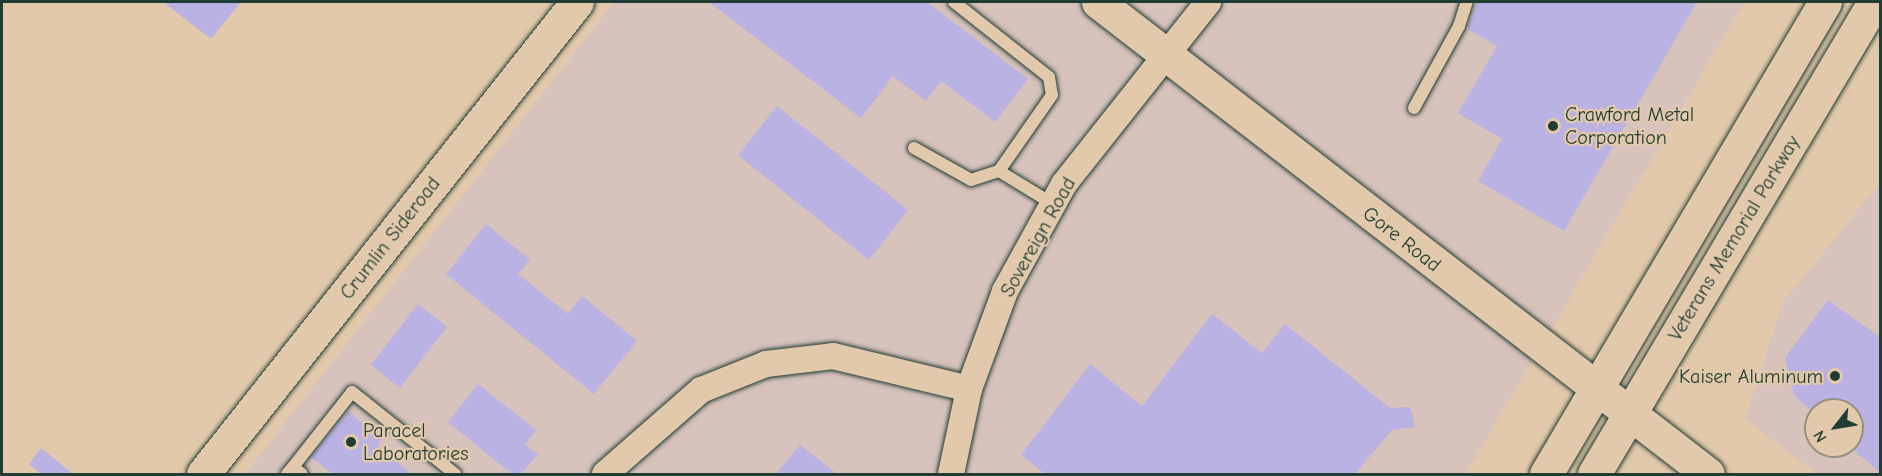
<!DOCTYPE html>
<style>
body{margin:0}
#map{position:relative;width:1882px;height:476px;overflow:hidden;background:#e3c9ab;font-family:"Comic Neue",sans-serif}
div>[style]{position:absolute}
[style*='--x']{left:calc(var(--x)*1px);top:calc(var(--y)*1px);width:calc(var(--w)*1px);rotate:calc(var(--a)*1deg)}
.built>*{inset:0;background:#d7c2bc}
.building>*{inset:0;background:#bab2e3}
.roads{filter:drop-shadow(0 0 2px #1f3d34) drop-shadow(0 0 2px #1f3d34)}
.lane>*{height:12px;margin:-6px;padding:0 6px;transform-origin:6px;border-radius:6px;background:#e3c9ab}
.street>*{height:26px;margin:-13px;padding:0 13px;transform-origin:13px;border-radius:13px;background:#e3c9ab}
.secondary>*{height:33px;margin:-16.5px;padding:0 16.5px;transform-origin:16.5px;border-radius:16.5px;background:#e3c9ab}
.highway>*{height:33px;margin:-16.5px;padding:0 16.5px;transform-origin:16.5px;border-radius:16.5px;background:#e3c9ab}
.dots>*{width:16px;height:16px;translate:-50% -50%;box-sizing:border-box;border:3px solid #e3c9ab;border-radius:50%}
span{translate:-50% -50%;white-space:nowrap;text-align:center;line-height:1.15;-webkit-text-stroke:4.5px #e3c9ab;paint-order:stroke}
.poi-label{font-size:20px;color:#1f3d34}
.left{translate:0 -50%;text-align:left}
.right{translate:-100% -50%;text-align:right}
.street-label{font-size:20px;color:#1f3d34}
.frame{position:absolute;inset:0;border:3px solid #1f3d34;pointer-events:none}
.north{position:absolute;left:1804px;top:398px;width:60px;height:60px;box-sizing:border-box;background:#e3c9ab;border:2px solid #95917b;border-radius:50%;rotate:239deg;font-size:16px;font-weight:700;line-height:24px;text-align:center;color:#1f3d34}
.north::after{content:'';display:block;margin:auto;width:21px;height:27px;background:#1f3d34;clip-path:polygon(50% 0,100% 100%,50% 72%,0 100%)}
</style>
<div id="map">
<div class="built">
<div style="clip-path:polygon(614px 2px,1745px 2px,1466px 474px,245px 474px)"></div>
<div style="clip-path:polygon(evenodd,1880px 183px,1880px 474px,1817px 474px,1745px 419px,1783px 302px,1880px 183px,1816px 410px,1852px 410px,1852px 446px,1816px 446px,1816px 410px)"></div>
</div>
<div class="building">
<div style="clip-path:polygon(163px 2px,241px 2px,211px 39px)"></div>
<div style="clip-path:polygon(709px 2px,927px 2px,1028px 79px,995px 122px,941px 81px,926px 101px,893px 76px,861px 118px)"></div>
<div style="clip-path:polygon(1477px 2px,1697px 2px,1564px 231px,1478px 181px,1502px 139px,1458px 113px,1497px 46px,1467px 29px)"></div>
<div style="clip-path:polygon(777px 106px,908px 210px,869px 260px,738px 155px)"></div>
<div style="clip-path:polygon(486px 224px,530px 260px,518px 274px,568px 314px,582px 296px,637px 341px,594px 394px,446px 274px)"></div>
<div style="clip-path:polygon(1828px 300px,1881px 338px,1881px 474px,1852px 448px,1852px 410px,1810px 410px,1794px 395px,1785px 358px)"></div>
<div style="clip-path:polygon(418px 304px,447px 327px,400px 388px,371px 365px)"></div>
<div style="clip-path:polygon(1212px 314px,1262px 353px,1285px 324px,1390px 408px,1410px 407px,1415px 427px,1392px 430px,1355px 474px,1045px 474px,1021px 455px,1090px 364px,1142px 406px)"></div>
<div style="clip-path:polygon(478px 384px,536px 430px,525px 444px,538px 454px,521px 474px,512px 474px,448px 422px)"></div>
<div style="clip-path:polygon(348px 411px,382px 439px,377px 446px,412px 474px,333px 474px,311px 457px)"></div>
<div style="clip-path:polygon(800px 445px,837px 474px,776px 474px)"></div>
<div style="clip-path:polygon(41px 448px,73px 474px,41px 474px,29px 464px)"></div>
</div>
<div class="roads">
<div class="lane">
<div style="--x:954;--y:2;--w:121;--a:38.3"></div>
<div style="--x:1049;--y:77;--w:18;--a:81"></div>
<div style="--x:1052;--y:95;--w:93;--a:124.9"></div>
<div style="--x:1414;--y:108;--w:94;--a:-61.2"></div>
<div style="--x:1459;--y:26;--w:25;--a:-72"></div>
<div style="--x:914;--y:148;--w:65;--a:29.3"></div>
<div style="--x:971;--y:180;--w:29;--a:-18"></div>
<div style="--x:999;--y:171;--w:63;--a:31.4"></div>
<div style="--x:293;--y:467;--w:95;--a:-51.8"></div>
<div style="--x:352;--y:392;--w:132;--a:38.5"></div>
<div style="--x:287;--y:474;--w:9;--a:-49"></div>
<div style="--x:293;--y:467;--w:11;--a:38"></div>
</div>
<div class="street">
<div style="--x:605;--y:474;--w:128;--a:-41.2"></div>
<div style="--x:701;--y:390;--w:70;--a:-21.8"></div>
<div style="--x:766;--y:364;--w:67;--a:-6.8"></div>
<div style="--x:833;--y:356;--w:140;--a:13.6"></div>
<div style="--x:951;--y:474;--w:87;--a:-78"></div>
<div style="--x:969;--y:389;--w:104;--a:-69.8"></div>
<div style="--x:1005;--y:291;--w:122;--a:-61.1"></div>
<div style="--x:1064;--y:184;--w:232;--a:-51.6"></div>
</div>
<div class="secondary">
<div style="--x:1098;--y:2;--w:771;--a:37.73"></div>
<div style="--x:203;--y:474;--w:602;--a:-51.61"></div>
</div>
<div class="highway">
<div style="--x:1546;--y:474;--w:548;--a:-59.41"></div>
<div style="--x:1594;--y:474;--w:549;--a:-59.32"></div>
</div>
</div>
<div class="dots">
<div style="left:1553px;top:126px;background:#1f3d34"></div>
<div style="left:1835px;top:376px;background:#1f3d34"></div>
<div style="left:351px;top:442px;background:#1f3d34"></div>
</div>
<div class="poi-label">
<span class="left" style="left:1565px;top:126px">Crawford Metal<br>Corporation</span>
<span class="right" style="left:1823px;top:376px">Kaiser Aluminum</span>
<span class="left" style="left:363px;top:442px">Paracel<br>Laboratories</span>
</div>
<div class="street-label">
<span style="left:1038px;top:237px;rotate:-61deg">Sovereign Road</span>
<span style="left:390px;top:238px;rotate:-52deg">Crumlin Sideroad</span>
<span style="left:1734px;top:238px;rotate:-59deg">Veterans Memorial Parkway</span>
<span style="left:1402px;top:239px;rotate:38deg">Gore Road</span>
</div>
<div class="frame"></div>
<div class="north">N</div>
</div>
